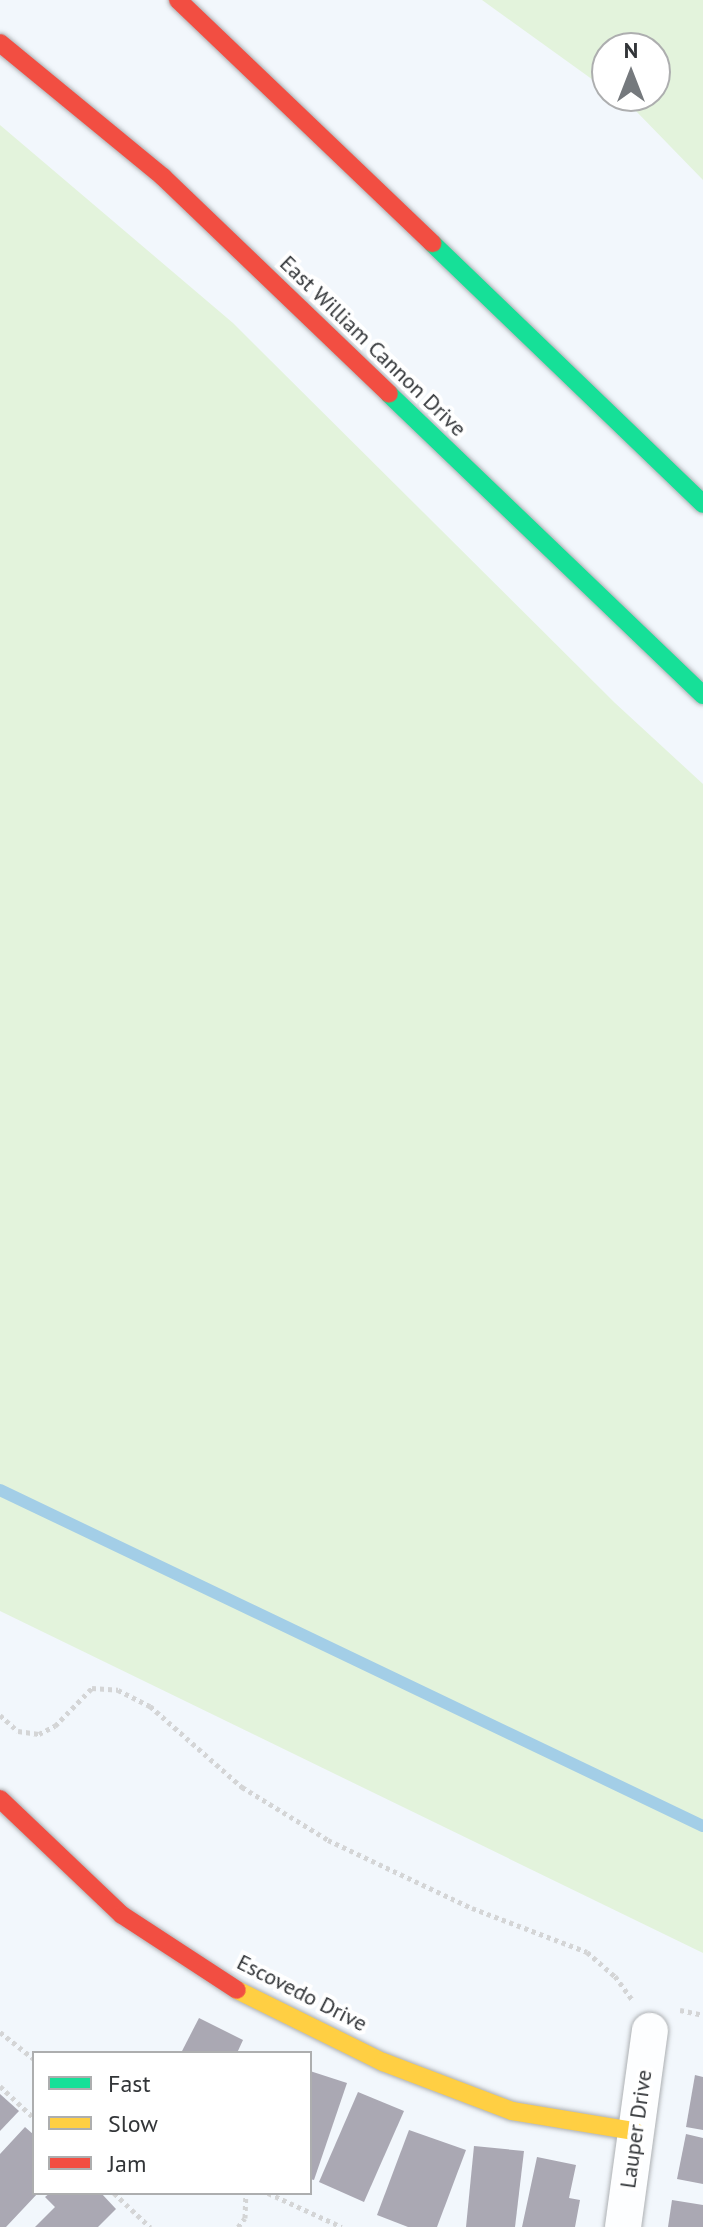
<!DOCTYPE html>
<style>
body{margin:0}
#map{position:relative;width:703px;height:2227px;overflow:hidden;background:#f2f7fc;font-family:"PT Sans",sans-serif}
div>[style]{position:absolute}
[style*='--x']{left:calc(var(--x)*1px);top:calc(var(--y)*1px);width:calc(var(--w)*1px);rotate:calc(var(--a)*1deg)}
.green>*{inset:0;background:#e3f3dc}
.stream>*{height:12px;margin:-6px;padding:0 6px;transform-origin:6px;border-radius:6px;background:#a3cee7}
.building>*{inset:0;background:#aaa8b3}
.path>*{height:5px;margin-top:-2.5px;transform-origin:0;background:repeating-linear-gradient(90deg,#d4d5d6 0 4px,transparent 0 8px)}
.roads{filter:drop-shadow(0 0 2px #adb0b3) drop-shadow(0 0 2px #adb0b3)}
.street>*{height:36px;margin:-18px;padding:0 18px;transform-origin:18px;border-radius:18px;background:#fdfeff}
.fast>*{height:18px;margin:-9px;padding:0 9px;transform-origin:9px;border-radius:9px;background:#16e098}
.slow>*{height:18px;margin:-9px;padding:0 9px;transform-origin:9px;border-radius:9px;background:#ffcf43}
.jam>*{height:18px;margin:-9px;padding:0 9px;transform-origin:9px;border-radius:9px;background:#f24e42}
span{translate:-50% -50%;white-space:nowrap;text-align:center;line-height:1.15;-webkit-text-stroke:8px #fff;paint-order:stroke}
.street-label{font-size:22px;color:#323538}
.legend{position:absolute;left:32px;top:2051px;width:280px;height:144px;box-sizing:border-box;background:#fff;border:2px solid #adaeaf;margin:0;padding:10px 14px;list-style:none;font-size:24px;color:#323538}
.legend li{display:flex;align-items:center;gap:16px;height:40px}
.legend b{width:40px;border:2px solid #adaeaf}
.north{position:absolute;left:591px;top:32px;width:80px;height:80px;box-sizing:border-box;background:#fff;border:2px solid #adaeaf;border-radius:50%;rotate:0deg;font-size:22px;font-weight:700;line-height:32px;text-align:center;color:#323538}
.north::after{content:'';display:block;margin:auto;width:28px;height:36px;background:#75797d;clip-path:polygon(50% 0,100% 100%,50% 72%,0 100%)}
</style>
<div id="map">
<div class="green">
<div style="clip-path:polygon(482px 0,703px 0,703px 180px,635px 110px,615px 96px,655px 96px,655px 48px,607px 48px,607px 90px)"></div>
<div style="clip-path:polygon(0 125px,233px 323px,615px 703px,703px 784px,703px 1953px,0 1611px)"></div>
</div>
<div class="stream">
<div style="--x:0;--y:1490;--w:779;--a:25.55"></div>
</div>
<div class="building">
<div style="clip-path:polygon(199px 2018px,243px 2040px,237px 2053px,181px 2053px)"></div>
<div style="clip-path:polygon(310px 2071px,347px 2083px,314px 2180px,310px 2179px)"></div>
<div style="clip-path:polygon(695px 2075px,703px 2077px,703px 2130px,686px 2127px)"></div>
<div style="clip-path:polygon(358px 2092px,404px 2111px,364px 2202px,319px 2182px)"></div>
<div style="clip-path:polygon(0 2094px,19px 2111px,0 2131px)"></div>
<div style="clip-path:polygon(25px 2127px,34px 2135px,34px 2193px,38px 2193px,6px 2227px,0 2227px,0 2154px)"></div>
<div style="clip-path:polygon(409px 2130px,466px 2150px,437px 2227px,408px 2227px,377px 2215px)"></div>
<div style="clip-path:polygon(686px 2134px,703px 2138px,703px 2184px,677px 2179px)"></div>
<div style="clip-path:polygon(474px 2146px,524px 2151px,515px 2227px,466px 2227px)"></div>
<div style="clip-path:polygon(537px 2157px,576px 2165px,569px 2198px,580px 2200px,575px 2227px,522px 2227px)"></div>
<div style="clip-path:polygon(50px 2193px,101px 2193px,116px 2209px,98px 2227px,35px 2227px,55px 2207px,45px 2197px)"></div>
<div style="clip-path:polygon(672px 2200px,703px 2205px,703px 2227px,668px 2227px)"></div>
</div>
<div class="path">
<div style="--x:0;--y:1715;--w:24;--a:42"></div>
<div style="--x:18;--y:1731;--w:21;--a:8"></div>
<div style="--x:39;--y:1734;--w:18;--a:-27"></div>
<div style="--x:55;--y:1726;--w:53;--a:-45.8"></div>
<div style="--x:92;--y:1688;--w:26;--a:4"></div>
<div style="--x:118;--y:1690;--w:36;--a:27"></div>
<div style="--x:150;--y:1706;--w:123;--a:41.4"></div>
<div style="--x:242;--y:1787;--w:101;--a:31.6"></div>
<div style="--x:328;--y:1840;--w:159;--a:25.3"></div>
<div style="--x:472;--y:1908;--w:123;--a:20.9"></div>
<div style="--x:587;--y:1952;--w:37;--a:41"></div>
<div style="--x:615;--y:1976;--w:29;--a:54"></div>
<div style="--x:680;--y:2010;--w:24;--a:12"></div>
<div style="--x:0;--y:2032;--w:43;--a:38.5"></div>
<div style="--x:0;--y:2086;--w:47;--a:43.3"></div>
<div style="--x:114;--y:2193;--w:50;--a:43.4"></div>
<div style="--x:268;--y:2193;--w:81;--a:24.7"></div>
<div style="--x:238;--y:2227;--w:11;--a:-52"></div>
<div style="--x:245;--y:2218;--w:25;--a:-88"></div>
</div>
<div class="roads">
<div class="street">
<div style="--x:623;--y:2227;--w:198;--a:-82.2"></div>
</div>
<div class="fast">
<div style="--x:432;--y:243;--w:376;--a:43.9"></div>
<div style="--x:389;--y:394;--w:435;--a:43.8"></div>
</div>
<div class="slow">
<div style="--x:237;--y:1990;--w:163;--a:26.3"></div>
<div style="--x:383;--y:2062;--w:138;--a:20.8"></div>
<div style="--x:512;--y:2111;--w:124;--a:9.3"></div>
</div>
<div class="jam">
<div style="--x:178;--y:0;--w:352;--a:43.7"></div>
<div style="--x:0;--y:43;--w:211;--a:39.4"></div>
<div style="--x:163;--y:177;--w:313;--a:43.8"></div>
<div style="--x:0;--y:1799;--w:168;--a:43.6"></div>
<div style="--x:122;--y:1915;--w:137;--a:33.1"></div>
</div>
</div>
<div class="street-label">
<span style="left:373px;top:346px;rotate:44deg">East William Cannon Drive</span>
<span style="left:302px;top:1993px;rotate:27deg">Escovedo Drive</span>
<span style="left:636px;top:2129px;rotate:-82deg">Lauper Drive</span>
</div>
<ul class="legend">
<li><b style="height:10px;background:#16e098"></b>Fast</li>
<li><b style="height:10px;background:#ffcf43"></b>Slow</li>
<li><b style="height:10px;background:#f24e42"></b>Jam</li>
</ul>
<div class="north">N</div>
</div>
